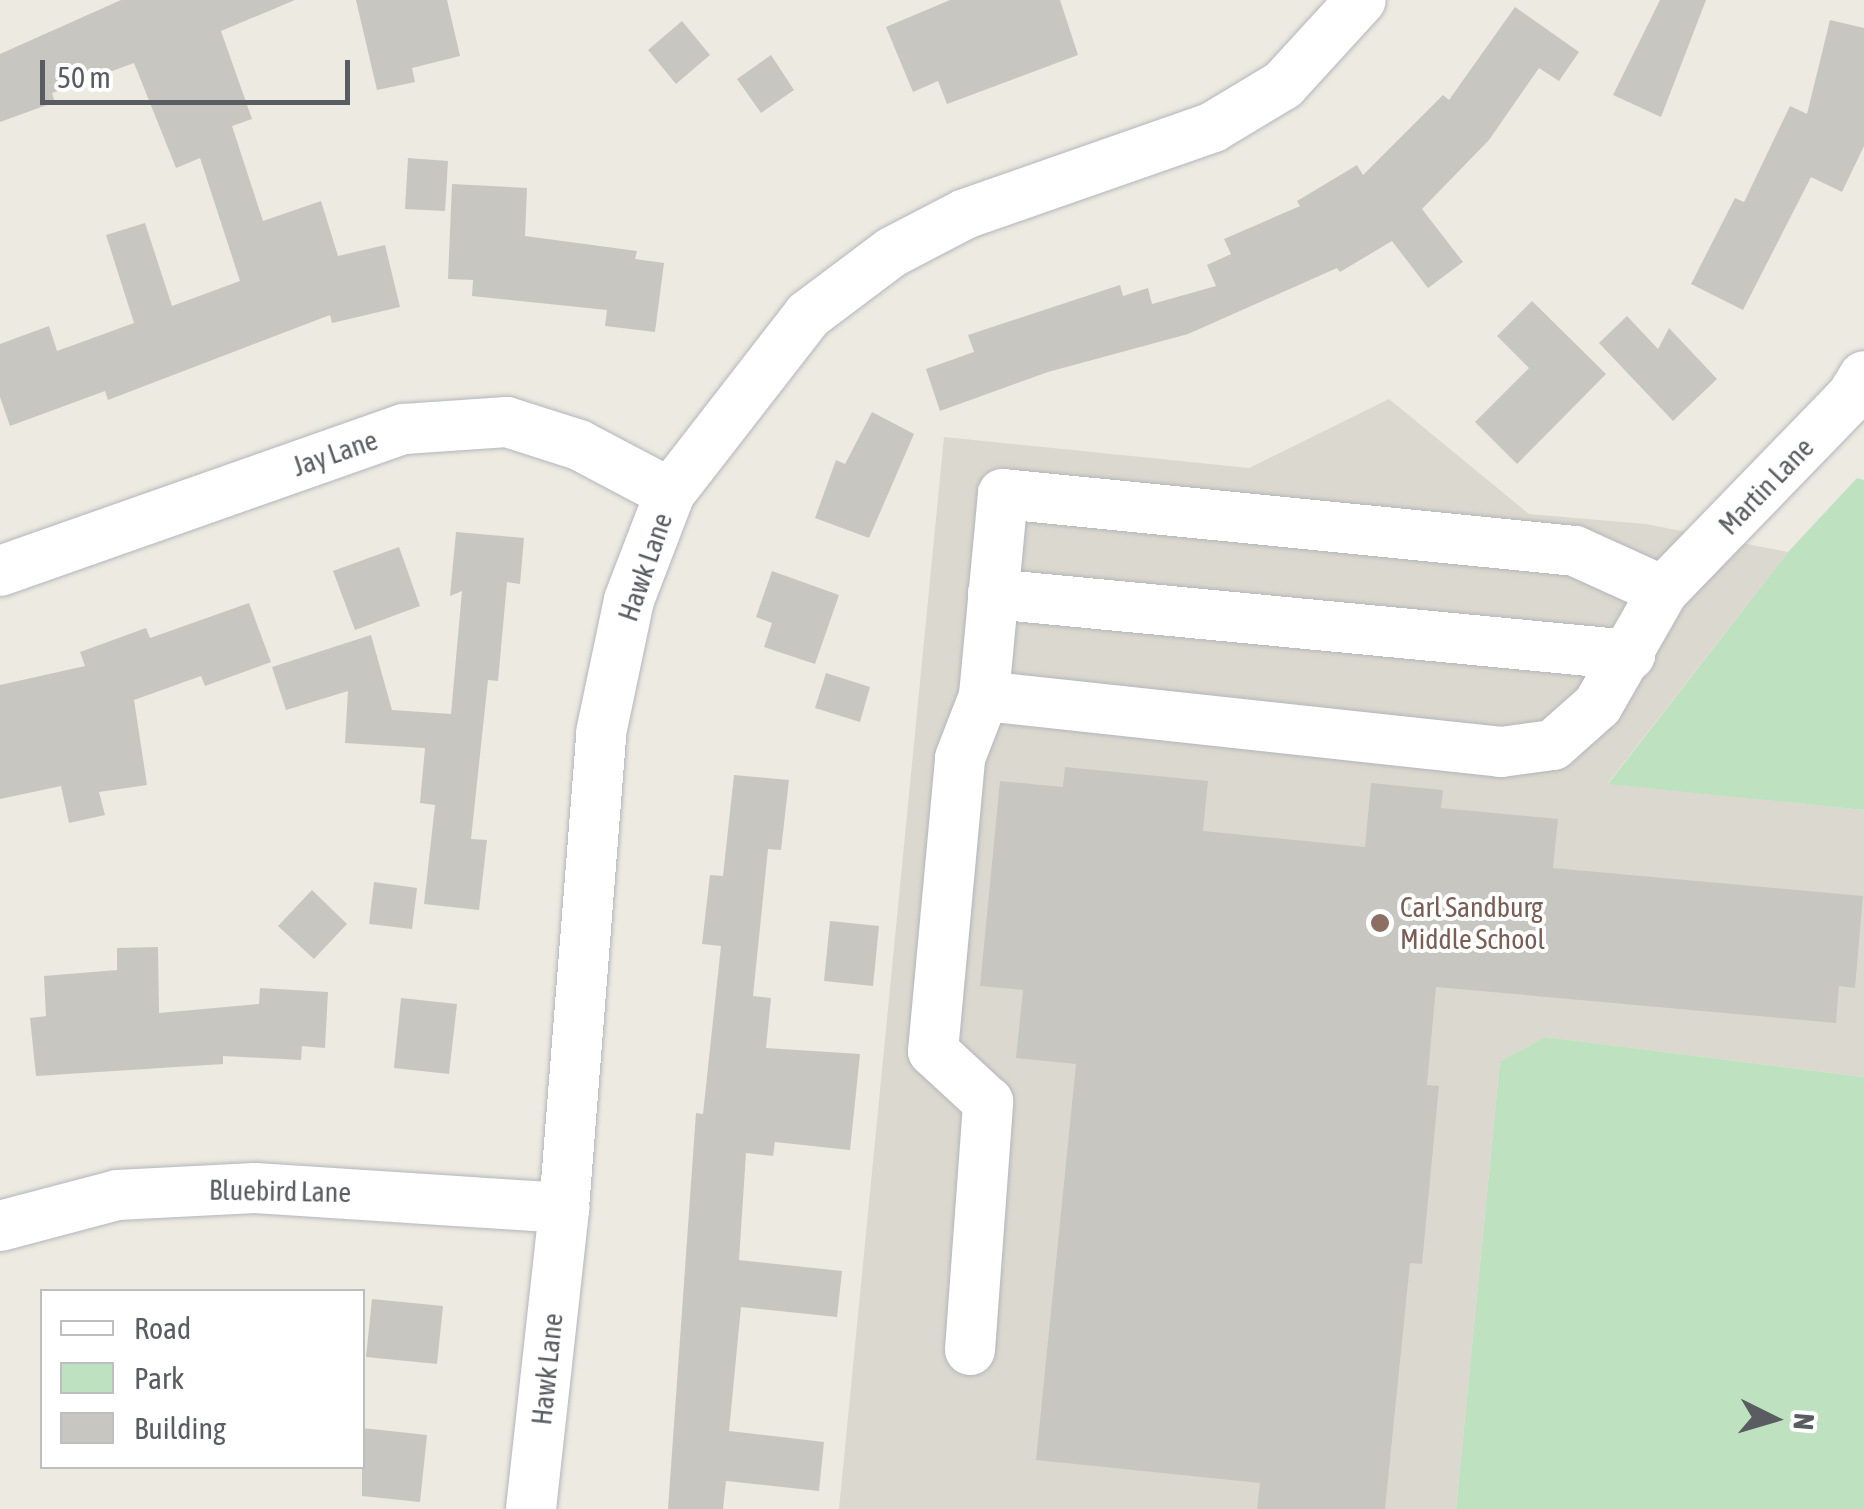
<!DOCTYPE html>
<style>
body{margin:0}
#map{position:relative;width:1864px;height:1509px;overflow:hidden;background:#eceae1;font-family:"Asap Condensed",sans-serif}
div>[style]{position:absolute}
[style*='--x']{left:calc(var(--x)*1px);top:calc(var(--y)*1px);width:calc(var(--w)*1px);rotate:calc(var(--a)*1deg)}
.education>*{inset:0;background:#dbd9cf}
.green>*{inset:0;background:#bee2c0}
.building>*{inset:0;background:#c8c6c0}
.roads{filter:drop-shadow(0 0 2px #b3b6bb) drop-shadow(0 0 2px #b3b6bb)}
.minor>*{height:50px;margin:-25px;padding:0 25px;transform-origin:25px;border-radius:25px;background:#fff}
.dots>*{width:28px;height:28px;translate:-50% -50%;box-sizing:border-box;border:5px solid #fff;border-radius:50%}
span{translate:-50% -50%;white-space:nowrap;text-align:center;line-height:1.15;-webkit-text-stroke:8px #fff;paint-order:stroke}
.street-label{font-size:28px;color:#595c61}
.education-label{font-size:28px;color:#785e54}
.left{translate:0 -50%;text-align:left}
.legend{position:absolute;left:40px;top:1289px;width:325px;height:180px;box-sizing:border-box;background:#fff;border:2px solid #bdbec0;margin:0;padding:12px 18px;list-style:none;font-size:30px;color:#595c61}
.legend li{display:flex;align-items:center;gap:20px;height:50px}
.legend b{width:50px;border:2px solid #bdbec0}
.north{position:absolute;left:1724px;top:1369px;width:100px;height:100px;-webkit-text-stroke:8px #fff;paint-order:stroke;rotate:95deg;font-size:28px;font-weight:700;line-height:40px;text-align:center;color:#595c61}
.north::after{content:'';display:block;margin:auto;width:35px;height:45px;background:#595c61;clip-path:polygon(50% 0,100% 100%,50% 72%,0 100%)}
.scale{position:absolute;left:40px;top:60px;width:310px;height:45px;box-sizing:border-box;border:5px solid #595c61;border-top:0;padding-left:12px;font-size:30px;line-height:35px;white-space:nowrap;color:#595c61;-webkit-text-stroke:8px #fff;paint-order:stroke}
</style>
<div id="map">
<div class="education">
<div style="clip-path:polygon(1389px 399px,1529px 514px,1646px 524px,1788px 552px,1608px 783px,1864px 810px,1864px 1077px,1545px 1037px,1500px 1061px,1456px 1509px,839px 1509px,944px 437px,1249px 468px)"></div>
</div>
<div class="green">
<div style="clip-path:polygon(1857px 478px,1864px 480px,1864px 810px,1608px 784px,1788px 552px)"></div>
<div style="clip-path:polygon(1545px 1037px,1864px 1077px,1864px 1509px,1456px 1509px,1500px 1061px)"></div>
</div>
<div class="building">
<div style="clip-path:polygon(121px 0,295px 0,221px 31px,252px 119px,232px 126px,263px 221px,321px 201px,338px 256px,385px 245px,400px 307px,332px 323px,330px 315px,108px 400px,105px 391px,10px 426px,0 397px,0 344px,49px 326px,57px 351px,134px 323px,106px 235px,145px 223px,172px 306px,240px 281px,200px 158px,176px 168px,134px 63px,52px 93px,55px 102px,0 122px,0 54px)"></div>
<div style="clip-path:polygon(356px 0,447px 0,460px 56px,412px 68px,415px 82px,377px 90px)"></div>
<div style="clip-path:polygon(950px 0,1060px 0,1078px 55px,947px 104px,938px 81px,913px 92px,886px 27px)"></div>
<div style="clip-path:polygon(1660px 0,1706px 0,1661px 117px,1613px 95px)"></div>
<div style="clip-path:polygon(1515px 7px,1579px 52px,1559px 81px,1539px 68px,1489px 140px,1422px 209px,1463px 262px,1428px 288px,1392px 241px,1340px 272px,1337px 268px,1188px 334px,1048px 372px,940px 411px,926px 369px,974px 352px,968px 335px,1120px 285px,1123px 296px,1148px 288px,1152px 304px,1216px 286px,1207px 265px,1231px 254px,1224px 239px,1300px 206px,1297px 201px,1357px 165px,1363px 175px,1443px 95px,1449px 100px)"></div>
<div style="clip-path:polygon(1830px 20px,1864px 28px,1864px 146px,1842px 192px,1811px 177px,1743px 310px,1691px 284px,1735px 198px,1744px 202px,1790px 106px,1807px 114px)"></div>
<div style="clip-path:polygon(682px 21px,710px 55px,676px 84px,648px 50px)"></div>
<div style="clip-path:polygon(771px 55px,794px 90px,761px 113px,737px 79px)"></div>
<div style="clip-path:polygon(408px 158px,448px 161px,445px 211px,405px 209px)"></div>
<div style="clip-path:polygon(452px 184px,527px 188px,525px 236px,637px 251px,635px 259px,664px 263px,655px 332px,605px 326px,607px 310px,472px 296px,473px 280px,448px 279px)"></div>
<div style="clip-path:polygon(1532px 301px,1606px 374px,1517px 464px,1475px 422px,1529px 368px,1497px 336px)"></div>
<div style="clip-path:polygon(1627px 316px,1658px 349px,1669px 328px,1717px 379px,1673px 421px,1599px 343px)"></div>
<div style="clip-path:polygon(872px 412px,914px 434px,869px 538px,815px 518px,836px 460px,845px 464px)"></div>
<div style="clip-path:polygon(456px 532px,524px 538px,520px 584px,507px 582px,498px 681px,488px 680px,471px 839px,487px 840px,479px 910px,424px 904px,435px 805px,420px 803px,425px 748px,345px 743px,348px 691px,286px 710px,272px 667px,371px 635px,392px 710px,451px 714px,462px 591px,450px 596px)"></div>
<div style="clip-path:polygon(399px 547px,420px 606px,355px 630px,333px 571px)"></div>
<div style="clip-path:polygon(772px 571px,839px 595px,815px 664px,764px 647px,772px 623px,756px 617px)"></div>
<div style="clip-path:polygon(249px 603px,271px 662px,205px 686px,201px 676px,134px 700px,147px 785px,99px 792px,105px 815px,69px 823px,61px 786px,0 799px,0 685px,85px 666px,80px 652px,146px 628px,150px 638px)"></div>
<div style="clip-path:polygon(826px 673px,870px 687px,860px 722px,815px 708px)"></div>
<div style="clip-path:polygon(1065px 767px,1208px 781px,1203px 831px,1365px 847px,1371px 783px,1443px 790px,1441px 808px,1558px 819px,1553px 868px,1863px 896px,1855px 988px,1839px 986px,1836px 1023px,1436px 987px,1427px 1085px,1439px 1086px,1422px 1264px,1410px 1263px,1385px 1509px,1257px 1509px,1260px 1483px,1036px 1460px,1076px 1064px,1016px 1058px,1023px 990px,980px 986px,1000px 781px,1063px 787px)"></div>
<div style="clip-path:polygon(734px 775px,789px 780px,781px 850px,768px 849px,753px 996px,771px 998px,766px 1048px,860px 1054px,850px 1150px,775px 1142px,773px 1156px,746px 1153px,739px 1260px,842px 1271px,837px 1317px,741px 1307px,729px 1431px,824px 1442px,819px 1491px,726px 1481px,723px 1509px,668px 1509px,696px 1113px,703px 1114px,721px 946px,702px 944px,710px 875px,723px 876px)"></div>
<div style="clip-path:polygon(374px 882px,417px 888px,412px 929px,369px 924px)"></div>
<div style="clip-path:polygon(312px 890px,347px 924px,314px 959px,278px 926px)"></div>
<div style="clip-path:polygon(830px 921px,879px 926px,873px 986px,824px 981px)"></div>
<div style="clip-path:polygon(158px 947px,159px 1013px,259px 1004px,260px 988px,328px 992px,325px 1048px,302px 1046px,301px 1060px,223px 1056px,223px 1064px,36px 1076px,30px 1018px,46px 1016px,44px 976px,117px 970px,117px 948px)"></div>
<div style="clip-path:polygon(401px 998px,457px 1004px,449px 1074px,394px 1068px)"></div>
<div style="clip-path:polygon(372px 1299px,443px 1306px,437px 1364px,366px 1357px)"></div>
<div style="clip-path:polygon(362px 1428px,427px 1435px,420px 1502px,362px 1496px)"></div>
</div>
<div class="roads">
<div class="minor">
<div style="--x:0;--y:571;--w:428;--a:-19.4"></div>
<div style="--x:404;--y:429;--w:103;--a:-3.9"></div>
<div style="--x:507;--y:422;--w:76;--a:17.7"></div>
<div style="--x:579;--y:445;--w:103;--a:27.8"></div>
<div style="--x:1663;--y:591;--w:97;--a:-155.6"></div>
<div style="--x:1575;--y:551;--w:575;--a:-174.31"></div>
<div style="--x:1003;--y:494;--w:203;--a:95.4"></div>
<div style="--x:984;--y:696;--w:520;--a:6.18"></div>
<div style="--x:1501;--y:752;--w:52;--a:-7.7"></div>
<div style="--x:1553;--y:745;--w:60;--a:-41.6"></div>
<div style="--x:1598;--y:705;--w:131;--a:-60.3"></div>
<div style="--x:1663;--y:591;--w:272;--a:-45.9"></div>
<div style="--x:1852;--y:396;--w:23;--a:-59"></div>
<div style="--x:993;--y:594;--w:640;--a:5.47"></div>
<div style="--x:0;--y:1226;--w:121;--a:-14.8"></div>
<div style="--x:117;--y:1195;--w:138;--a:-2.9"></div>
<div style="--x:255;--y:1188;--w:310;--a:3.7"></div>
<div style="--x:970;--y:1350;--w:249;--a:-85.8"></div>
<div style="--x:988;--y:1102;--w:75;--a:-137.2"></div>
<div style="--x:933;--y:1051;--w:294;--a:-84.7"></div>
<div style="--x:960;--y:758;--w:66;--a:-68.8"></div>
<div style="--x:531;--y:1509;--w:303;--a:-83.7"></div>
<div style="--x:564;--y:1208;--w:476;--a:-85.5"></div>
<div style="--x:601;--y:733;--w:136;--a:-78.1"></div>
<div style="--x:629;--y:600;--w:115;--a:-69"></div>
<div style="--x:670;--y:493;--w:225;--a:-52.2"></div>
<div style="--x:808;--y:315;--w:105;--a:-36.9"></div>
<div style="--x:892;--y:252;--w:82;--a:-27.5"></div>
<div style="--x:965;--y:214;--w:263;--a:-19.3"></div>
<div style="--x:1213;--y:127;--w:82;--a:-31"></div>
<div style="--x:1283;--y:85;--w:115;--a:-47.5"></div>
</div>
</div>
<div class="dots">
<div style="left:1380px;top:923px;background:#8d6e63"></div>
</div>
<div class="street-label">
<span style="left:335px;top:453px;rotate:-19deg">Jay Lane</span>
<span style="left:1766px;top:486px;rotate:-46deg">Martin Lane</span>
<span style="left:645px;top:567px;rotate:-71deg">Hawk Lane</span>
<span style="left:280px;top:1191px;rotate:1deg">Bluebird Lane</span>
<span style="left:547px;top:1369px;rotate:-84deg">Hawk Lane</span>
</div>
<div class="education-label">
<span class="left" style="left:1400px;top:923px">Carl Sandburg<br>Middle School</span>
</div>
<ul class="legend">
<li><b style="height:12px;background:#fff"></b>Road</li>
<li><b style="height:28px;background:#bee2c0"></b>Park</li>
<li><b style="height:28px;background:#c8c6c0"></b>Building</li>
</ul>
<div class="north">N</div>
<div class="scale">50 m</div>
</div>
